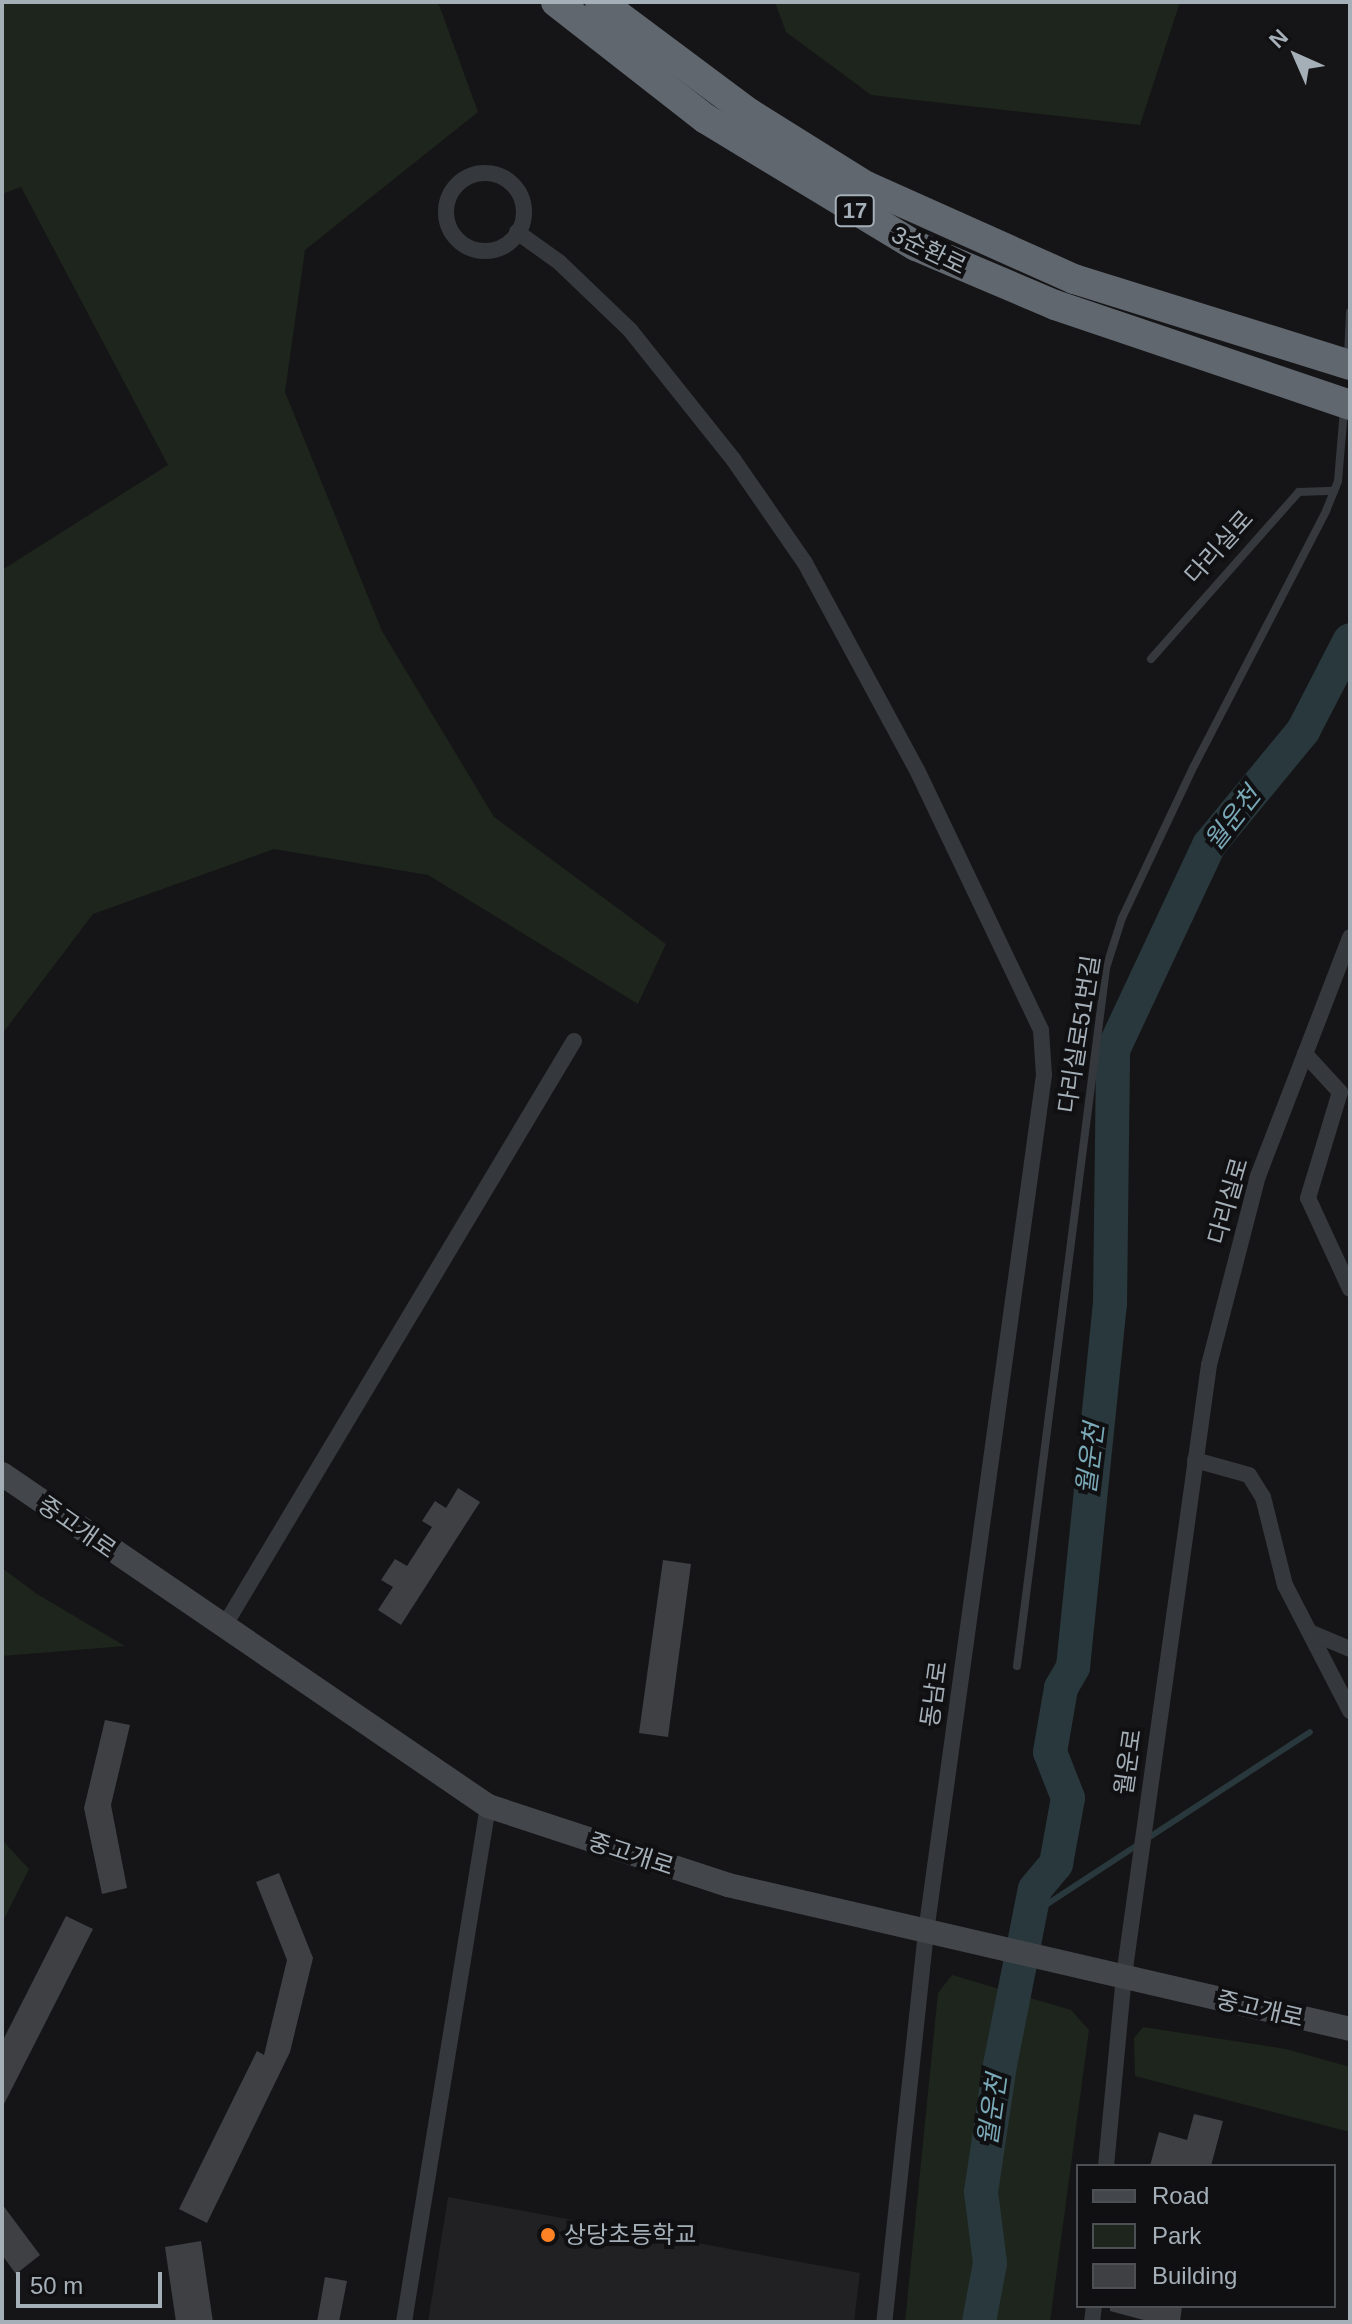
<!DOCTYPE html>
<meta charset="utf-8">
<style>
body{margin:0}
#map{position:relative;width:1352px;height:2324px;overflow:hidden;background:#151517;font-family:Helvetica,"Noto Sans KR",sans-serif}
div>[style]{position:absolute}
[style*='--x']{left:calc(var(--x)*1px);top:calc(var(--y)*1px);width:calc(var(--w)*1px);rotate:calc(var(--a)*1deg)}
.built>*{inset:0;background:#212124}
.green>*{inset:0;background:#1d251c}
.stream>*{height:6px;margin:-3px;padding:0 3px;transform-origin:3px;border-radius:3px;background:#29383c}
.river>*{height:34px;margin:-17px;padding:0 17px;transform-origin:17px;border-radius:17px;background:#29383c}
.building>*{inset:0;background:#3e4044}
.lane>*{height:8px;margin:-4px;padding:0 4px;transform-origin:4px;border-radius:4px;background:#35383c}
.street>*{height:16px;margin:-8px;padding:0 8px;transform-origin:8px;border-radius:8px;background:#35383c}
.street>.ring{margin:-8px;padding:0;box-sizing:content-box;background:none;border:16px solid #35383c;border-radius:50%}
.secondary>*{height:24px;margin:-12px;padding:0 12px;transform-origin:12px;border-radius:12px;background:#43474c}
.highway>*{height:30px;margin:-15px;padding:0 15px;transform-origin:15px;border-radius:15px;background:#61676e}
.dots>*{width:22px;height:22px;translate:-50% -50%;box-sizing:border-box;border:4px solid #101012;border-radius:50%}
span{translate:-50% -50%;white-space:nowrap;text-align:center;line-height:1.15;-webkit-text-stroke:8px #101012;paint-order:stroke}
.shield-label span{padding:2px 6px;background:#101012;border:2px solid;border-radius:6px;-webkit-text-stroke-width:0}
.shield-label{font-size:22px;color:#a5afb8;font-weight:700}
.street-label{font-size:24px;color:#a5afb8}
.poi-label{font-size:24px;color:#a5afb8}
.left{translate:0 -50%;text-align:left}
.water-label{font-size:26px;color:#79a8b7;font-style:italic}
.frame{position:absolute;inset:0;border:4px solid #a5afb8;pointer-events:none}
.legend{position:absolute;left:1076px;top:2164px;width:260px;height:144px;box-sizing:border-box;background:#101012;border:2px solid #4c5054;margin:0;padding:10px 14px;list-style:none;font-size:24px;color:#a5afb8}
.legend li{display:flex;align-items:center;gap:16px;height:40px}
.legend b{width:40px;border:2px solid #4c5054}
.north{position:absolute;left:1256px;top:16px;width:80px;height:80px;-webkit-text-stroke:6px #101012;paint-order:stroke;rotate:315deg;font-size:22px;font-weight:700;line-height:32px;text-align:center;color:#a5afb8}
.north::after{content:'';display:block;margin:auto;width:28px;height:36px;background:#a5afb8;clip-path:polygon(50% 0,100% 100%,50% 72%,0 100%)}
.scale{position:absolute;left:16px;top:2272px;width:146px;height:36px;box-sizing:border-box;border:4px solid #a5afb8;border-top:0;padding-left:10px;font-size:24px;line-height:28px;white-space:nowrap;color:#a5afb8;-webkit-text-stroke:6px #101012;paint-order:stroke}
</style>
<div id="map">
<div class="built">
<div style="clip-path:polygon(448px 2197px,860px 2273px,854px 2322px,428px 2322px)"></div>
</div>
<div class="green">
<div style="clip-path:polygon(2px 2px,438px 2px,478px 112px,305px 250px,285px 392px,382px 631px,494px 817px,666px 944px,638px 1004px,428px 875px,274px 849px,93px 914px,2px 1034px,2px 570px,168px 465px,21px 187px,2px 194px)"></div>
<div style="clip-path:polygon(775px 2px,1180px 2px,1140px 125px,871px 95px,786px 32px)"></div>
<div style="clip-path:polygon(2px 1568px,37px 1594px,125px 1646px,2px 1656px)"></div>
<div style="clip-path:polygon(2px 1840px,29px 1869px,2px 1923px)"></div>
<div style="clip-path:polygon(952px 1975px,1071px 2010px,1089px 2030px,1050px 2322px,905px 2322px,938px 1993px)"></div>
<div style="clip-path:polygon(1143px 2027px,1286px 2049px,1350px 2067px,1350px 2132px,1135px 2076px,1134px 2038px)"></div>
</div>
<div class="stream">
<div style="--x:1032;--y:1914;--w:332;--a:-33.2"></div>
</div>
<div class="river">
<div style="--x:979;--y:2322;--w:60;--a:-79.4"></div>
<div style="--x:990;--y:2263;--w:72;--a:-97.2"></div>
<div style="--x:981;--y:2192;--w:128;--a:-81.5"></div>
<div style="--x:1000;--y:2065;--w:179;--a:-78.8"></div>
<div style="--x:1035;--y:1889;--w:33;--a:-50"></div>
<div style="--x:1056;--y:1864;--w:67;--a:-79.7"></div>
<div style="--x:1068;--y:1798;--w:49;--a:-111.4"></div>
<div style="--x:1050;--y:1752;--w:65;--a:-80.2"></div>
<div style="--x:1061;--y:1688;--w:24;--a:-60"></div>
<div style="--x:1073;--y:1667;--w:365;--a:-84.2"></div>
<div style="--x:1110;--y:1304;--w:254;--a:-89.3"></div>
<div style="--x:1113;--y:1050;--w:226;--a:-64.9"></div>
<div style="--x:1209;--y:845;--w:148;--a:-50.5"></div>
<div style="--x:1303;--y:731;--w:102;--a:-62.7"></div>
</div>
<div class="building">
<div style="clip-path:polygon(458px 1488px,480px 1502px,401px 1625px,378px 1610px,393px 1587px,381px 1580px,395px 1559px,407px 1566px,432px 1527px,422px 1521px,435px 1501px,446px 1508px)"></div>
<div style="clip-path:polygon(663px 1560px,691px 1564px,668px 1737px,639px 1733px)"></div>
<div style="clip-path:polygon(105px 1720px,130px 1725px,111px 1805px,127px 1888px,102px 1894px,84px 1808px)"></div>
<div style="clip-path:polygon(279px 1873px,313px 1958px,290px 2052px,207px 2223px,179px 2209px,257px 2051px,264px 2055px,287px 1960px,256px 1882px)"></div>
<div style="clip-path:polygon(66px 1916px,93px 1929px,2px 2108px,2px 2042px)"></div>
<div style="clip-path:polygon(1194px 2114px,1223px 2121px,1211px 2166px,1150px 2166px,1159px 2132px,1187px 2140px)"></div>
<div style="clip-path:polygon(2px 2204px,40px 2255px,16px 2274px,2px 2255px)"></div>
<div style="clip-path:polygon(201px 2241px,213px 2322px,176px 2322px,165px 2247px)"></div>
<div style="clip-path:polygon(325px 2277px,347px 2281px,339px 2322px,317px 2322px)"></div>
<div style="clip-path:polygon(1110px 2306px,1182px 2306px,1180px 2322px,1151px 2322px,1110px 2311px)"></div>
</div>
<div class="lane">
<div style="--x:1348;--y:356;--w:44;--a:-87.4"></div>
<div style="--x:1151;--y:659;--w:223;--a:-48.5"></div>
<div style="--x:1299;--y:492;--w:35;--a:-2"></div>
<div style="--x:1017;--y:1666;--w:704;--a:-82.73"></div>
<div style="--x:1106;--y:968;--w:52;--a:-72.3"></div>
<div style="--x:1122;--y:918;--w:168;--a:-64.7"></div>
<div style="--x:1194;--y:766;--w:287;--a:-62.6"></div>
<div style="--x:1326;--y:511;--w:32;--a:-68"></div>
<div style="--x:1338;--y:481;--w:72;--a:-85.2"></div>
</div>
<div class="street">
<div class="ring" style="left:446px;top:173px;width:62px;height:62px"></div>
<div style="--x:517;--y:232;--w:52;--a:35.5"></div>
<div style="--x:559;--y:262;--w:98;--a:43.8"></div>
<div style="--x:630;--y:330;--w:165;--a:51.4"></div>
<div style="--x:733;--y:459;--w:126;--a:55.3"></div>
<div style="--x:805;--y:563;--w:235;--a:61.6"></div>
<div style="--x:917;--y:770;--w:288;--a:64.5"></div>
<div style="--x:1041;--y:1030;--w:45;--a:86.2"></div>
<div style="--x:1044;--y:1075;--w:865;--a:97.84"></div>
<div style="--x:926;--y:1932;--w:392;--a:96.1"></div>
<div style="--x:1305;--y:1054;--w:52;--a:47.4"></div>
<div style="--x:1340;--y:1092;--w:111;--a:106.8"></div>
<div style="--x:1308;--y:1198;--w:100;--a:65.2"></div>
<div style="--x:1195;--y:1460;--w:56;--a:15.5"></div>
<div style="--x:1249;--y:1475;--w:26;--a:58"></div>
<div style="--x:1263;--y:1497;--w:91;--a:76"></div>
<div style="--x:1285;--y:1585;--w:142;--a:62.7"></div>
<div style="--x:223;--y:1628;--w:684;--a:-59.12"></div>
<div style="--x:1312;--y:1633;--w:41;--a:22.8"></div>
<div style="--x:1106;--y:2166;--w:191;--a:-84.6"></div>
<div style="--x:1124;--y:1976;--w:617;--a:-82.08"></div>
<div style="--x:1209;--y:1365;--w:195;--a:-75.5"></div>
<div style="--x:1258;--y:1176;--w:256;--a:-68.9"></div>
<div style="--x:404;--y:2322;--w:523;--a:-80.75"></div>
<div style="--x:1092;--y:2322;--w:16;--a:-83"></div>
</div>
<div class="secondary">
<div style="--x:2;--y:1474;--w:589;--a:34.34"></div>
<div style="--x:488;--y:1806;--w:253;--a:18.2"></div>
<div style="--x:728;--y:1885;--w:638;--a:13.03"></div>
</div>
<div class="highway">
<div style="--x:556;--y:2;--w:190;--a:38"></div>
<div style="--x:706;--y:119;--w:245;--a:31.2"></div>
<div style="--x:916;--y:246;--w:151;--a:23"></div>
<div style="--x:1055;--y:305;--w:311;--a:18.7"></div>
<div style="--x:600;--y:2;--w:186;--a:36.7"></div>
<div style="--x:749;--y:113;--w:138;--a:32"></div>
<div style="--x:866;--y:186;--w:228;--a:24.1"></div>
<div style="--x:1074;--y:279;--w:289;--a:17.3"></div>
</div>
<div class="dots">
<div style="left:548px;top:2235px;background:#ff8324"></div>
</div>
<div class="shield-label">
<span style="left:855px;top:211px">17</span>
</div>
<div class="street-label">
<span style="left:929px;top:250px;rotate:26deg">3순환로</span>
<span style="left:1219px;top:547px;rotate:-48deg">다리실로</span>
<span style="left:1079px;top:1034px;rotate:-81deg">다리실로51번길</span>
<span style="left:1228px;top:1201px;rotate:-74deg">다리실로</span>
<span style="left:77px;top:1527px;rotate:35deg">중고개로</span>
<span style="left:934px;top:1694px;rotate:-82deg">동남로</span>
<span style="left:1128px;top:1762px;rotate:-82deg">월운로</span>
<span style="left:631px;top:1854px;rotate:18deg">중고개로</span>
<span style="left:1260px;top:2009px;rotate:13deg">중고개로</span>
</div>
<div class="poi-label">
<span class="left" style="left:564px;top:2235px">상당초등학교</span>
</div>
<div class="water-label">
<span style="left:1233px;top:819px;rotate:-52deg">월운천</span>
<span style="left:1091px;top:1459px;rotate:-83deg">월운천</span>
<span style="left:993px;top:2110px;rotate:-82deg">월운천</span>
</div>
<div class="frame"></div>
<ul class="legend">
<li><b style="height:10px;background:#43474c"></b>Road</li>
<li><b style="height:22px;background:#1d251c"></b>Park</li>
<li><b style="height:22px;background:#3e4044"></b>Building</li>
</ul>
<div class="north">N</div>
<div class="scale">50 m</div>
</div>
